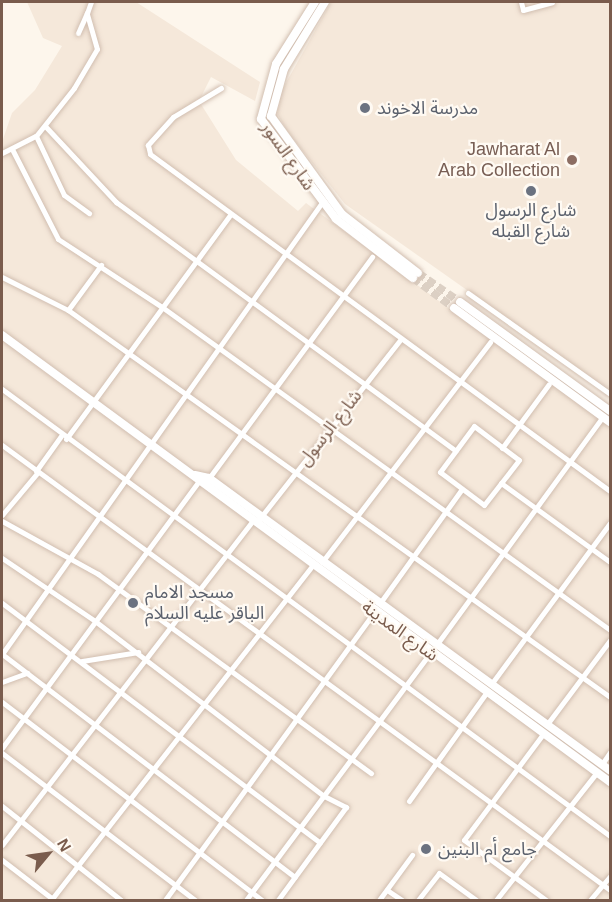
<!DOCTYPE html>
<meta charset="utf-8">
<style>
body{margin:0}
#map{position:relative;width:612px;height:902px;overflow:hidden;background:#fdf6ec;font-family:Helvetica,"Noto Sans Arabic",sans-serif}
div>[style]{position:absolute}
[style*='--x']{left:calc(var(--x)*1px);top:calc(var(--y)*1px);width:calc(var(--w)*1px);rotate:calc(var(--a)*1deg)}
.residential>*{inset:0;background:#f5e8da}
.secondary-tunnel>*{height:8px;margin-top:-4px;transform-origin:0;background:repeating-linear-gradient(90deg,#dcd0c4 0 8px,transparent 0 12px)}
.roads{filter:drop-shadow(0 0 2px #d1beb0) drop-shadow(0 0 2px #d1beb0)}
.minor>*{height:5px;margin:-2.5px;padding:0 2.5px;transform-origin:2.5px;border-radius:2.5px;background:#fff}
.secondary>*{height:8px;margin:-4px;padding:0 4px;transform-origin:4px;border-radius:4px;background:#fff}
.dots>*{width:16px;height:16px;translate:-50% -50%;box-sizing:border-box;border:3px solid #fffaf3;border-radius:50%}
span{translate:-50% -50%;white-space:nowrap;text-align:center;line-height:1.15;-webkit-text-stroke:4.5px #fffaf3;paint-order:stroke}
.worship-label{font-size:18px;color:#5b616d}
.left{translate:0 -50%;text-align:left}
.education-label{font-size:18px;color:#785e54}
.right{translate:-100% -50%;text-align:right}
.street-label{font-size:18px;color:#7a5c4d}
.frame{position:absolute;inset:0;border:3px solid #7a5c4d;pointer-events:none}
.north{position:absolute;left:18px;top:824px;width:60px;height:60px;-webkit-text-stroke:4px #fffaf3;paint-order:stroke;rotate:61deg;font-size:16px;font-weight:700;line-height:24px;text-align:center;color:#7a5c4d}
.north::after{content:'';display:block;margin:auto;width:21px;height:27px;background:#7a5c4d;clip-path:polygon(50% 0,100% 100%,50% 72%,0 100%)}
</style>
<div id="map">
<div class="residential">
<div style="clip-path:polygon(27px 2px,136px 2px,260px 82px,255px 101px,211px 77px,199px 101px,236px 160px,298px 211px,306px 203px,610px 427px,610px 900px,2px 900px,2px 142px,12px 113px,35px 90px,62px 46px,43px 38px)"></div>
<div style="clip-path:polygon(331px 2px,610px 2px,610px 391px,345px 204px,287px 131px,277px 113px,282px 90px)"></div>
</div>
<div class="secondary-tunnel">
<div style="--x:418;--y:273;--w:51;--a:34.6"></div>
<div style="--x:413;--y:278;--w:51;--a:36.2"></div>
</div>
<div class="roads">
<div class="minor">
<div style="--x:521;--y:2;--w:8;--a:76"></div>
<div style="--x:523;--y:10;--w:30;--a:-15"></div>
<div style="--x:78;--y:33;--w:22;--a:-66"></div>
<div style="--x:221;--y:88;--w:56;--a:148.9"></div>
<div style="--x:173;--y:117;--w:38;--a:132"></div>
<div style="--x:148;--y:145;--w:9;--a:77"></div>
<div style="--x:150;--y:154;--w:570;--a:36.23"></div>
<div style="--x:46;--y:127;--w:103;--a:47"></div>
<div style="--x:116;--y:202;--w:421;--a:36.2"></div>
<div style="--x:36;--y:136;--w:65;--a:64.6"></div>
<div style="--x:64;--y:195;--w:31;--a:36"></div>
<div style="--x:12;--y:149;--w:101;--a:62.9"></div>
<div style="--x:58;--y:239;--w:124;--a:33.2"></div>
<div style="--x:162;--y:307;--w:552;--a:35.79"></div>
<div style="--x:2;--y:153;--w:38;--a:-27"></div>
<div style="--x:36;--y:136;--w:61;--a:-51.6"></div>
<div style="--x:74;--y:88;--w:45;--a:-59.5"></div>
<div style="--x:97;--y:49;--w:37;--a:-106"></div>
<div style="--x:87;--y:13;--w:12;--a:-70"></div>
<div style="--x:2;--y:277;--w:74;--a:26.6"></div>
<div style="--x:68;--y:310;--w:666;--a:35.53"></div>
<div style="--x:468;--y:293;--w:174;--a:35.4"></div>
<div style="--x:68;--y:310;--w:56;--a:-53.7"></div>
<div style="--x:2;--y:389;--w:755;--a:36.32"></div>
<div style="--x:474;--y:426;--w:56;--a:37.1"></div>
<div style="--x:519;--y:460;--w:57;--a:127.9"></div>
<div style="--x:484;--y:505;--w:55;--a:-143.1"></div>
<div style="--x:440;--y:472;--w:57;--a:-53.5"></div>
<div style="--x:66;--y:439;--w:278;--a:-53.8"></div>
<div style="--x:2;--y:445;--w:753;--a:36.2"></div>
<div style="--x:502;--y:448;--w:79;--a:-53.7"></div>
<div style="--x:36;--y:471;--w:43;--a:-54.5"></div>
<div style="--x:209;--y:478;--w:275;--a:-53.6"></div>
<div style="--x:501;--y:483;--w:135;--a:35.9"></div>
<div style="--x:2;--y:515;--w:56;--a:-50.1"></div>
<div style="--x:260;--y:518;--w:228;--a:-51.8"></div>
<div style="--x:2;--y:521;--w:110;--a:28.9"></div>
<div style="--x:98;--y:574;--w:338;--a:36.1"></div>
<div style="--x:2;--y:558;--w:112;--a:34.1"></div>
<div style="--x:95;--y:621;--w:288;--a:37.4"></div>
<div style="--x:324;--y:796;--w:25;--a:27"></div>
<div style="--x:346;--y:807;--w:115;--a:126.2"></div>
<div style="--x:322;--y:562;--w:277;--a:-52.6"></div>
<div style="--x:2;--y:603;--w:398;--a:37"></div>
<div style="--x:380;--y:603;--w:140;--a:-54.3"></div>
<div style="--x:437;--y:644;--w:282;--a:-53.9"></div>
<div style="--x:2;--y:654;--w:555;--a:-54.68"></div>
<div style="--x:2;--y:654;--w:368;--a:37.3"></div>
<div style="--x:82;--y:661;--w:57;--a:-9.1"></div>
<div style="--x:2;--y:682;--w:27;--a:-20"></div>
<div style="--x:492;--y:683;--w:199;--a:-53.6"></div>
<div style="--x:2;--y:702;--w:327;--a:37.3"></div>
<div style="--x:548;--y:723;--w:104;--a:-53.2"></div>
<div style="--x:543;--y:734;--w:132;--a:126.7"></div>
<div style="--x:464;--y:840;--w:102;--a:36.2"></div>
<div style="--x:2;--y:748;--w:334;--a:-53.6"></div>
<div style="--x:2;--y:753;--w:243;--a:37.3"></div>
<div style="--x:602;--y:764;--w:14;--a:-56"></div>
<div style="--x:409;--y:801;--w:133;--a:-54.5"></div>
<div style="--x:2;--y:806;--w:152;--a:38.3"></div>
<div style="--x:2;--y:845;--w:407;--a:-52.3"></div>
<div style="--x:2;--y:860;--w:66;--a:37.6"></div>
<div style="--x:387;--y:890;--w:18;--a:34"></div>
<div style="--x:51;--y:900;--w:422;--a:-52"></div>
<div style="--x:165;--y:900;--w:356;--a:-54"></div>
<div style="--x:246;--y:900;--w:308;--a:-53.3"></div>
<div style="--x:379;--y:900;--w:56;--a:-53.7"></div>
<div style="--x:418;--y:900;--w:34;--a:-52"></div>
<div style="--x:439;--y:873;--w:46;--a:36.1"></div>
<div style="--x:496;--y:900;--w:163;--a:-51.7"></div>
<div style="--x:590;--y:900;--w:31;--a:-50"></div>
</div>
<div class="secondary">
<div style="--x:315;--y:2;--w:73;--a:122.2"></div>
<div style="--x:276;--y:64;--w:57;--a:105.3"></div>
<div style="--x:261;--y:119;--w:125;--a:53.1"></div>
<div style="--x:336;--y:219;--w:97;--a:37.5"></div>
<div style="--x:325;--y:2;--w:79;--a:121.5"></div>
<div style="--x:284;--y:69;--w:49;--a:105.5"></div>
<div style="--x:271;--y:116;--w:121;--a:54.1"></div>
<div style="--x:342;--y:214;--w:96;--a:37.8"></div>
<div style="--x:460;--y:302;--w:185;--a:36"></div>
<div style="--x:454;--y:308;--w:193;--a:36.2"></div>
<div style="--x:2;--y:335;--w:755;--a:36.32"></div>
<div style="--x:195;--y:475;--w:14;--a:12"></div>
<div style="--x:209;--y:478;--w:496;--a:36.1"></div>
</div>
</div>
<div class="dots">
<div style="left:365px;top:108px;background:#6b7280"></div>
<div style="left:572px;top:160px;background:#8d6e63"></div>
<div style="left:531px;top:191px;background:#6b7280"></div>
<div style="left:133px;top:603px;background:#6b7280"></div>
<div style="left:426px;top:849px;background:#6b7280"></div>
</div>
<div class="worship-label">
<span class="left" style="left:377px;top:108px">مدرسة الاخوند</span>
<span style="left:531px;top:221px">شارع الرسول<br>شارع القبله</span>
<span class="left" style="left:145px;top:603px">مسجد الامام<br>الباقر عليه السلام</span>
<span class="left" style="left:438px;top:849px">جامع أم البنين</span>
</div>
<div class="education-label">
<span class="right" style="left:560px;top:160px">Jawharat Al<br>Arab Collection</span>
</div>
<div class="street-label">
<span style="left:288px;top:156px;rotate:55deg">شارع السور</span>
<span style="left:330px;top:428px;rotate:-52deg">شارع الرسول</span>
<span style="left:400px;top:631px;rotate:36deg">شارع المدينة</span>
</div>
<div class="frame"></div>
<div class="north">N</div>
</div>
